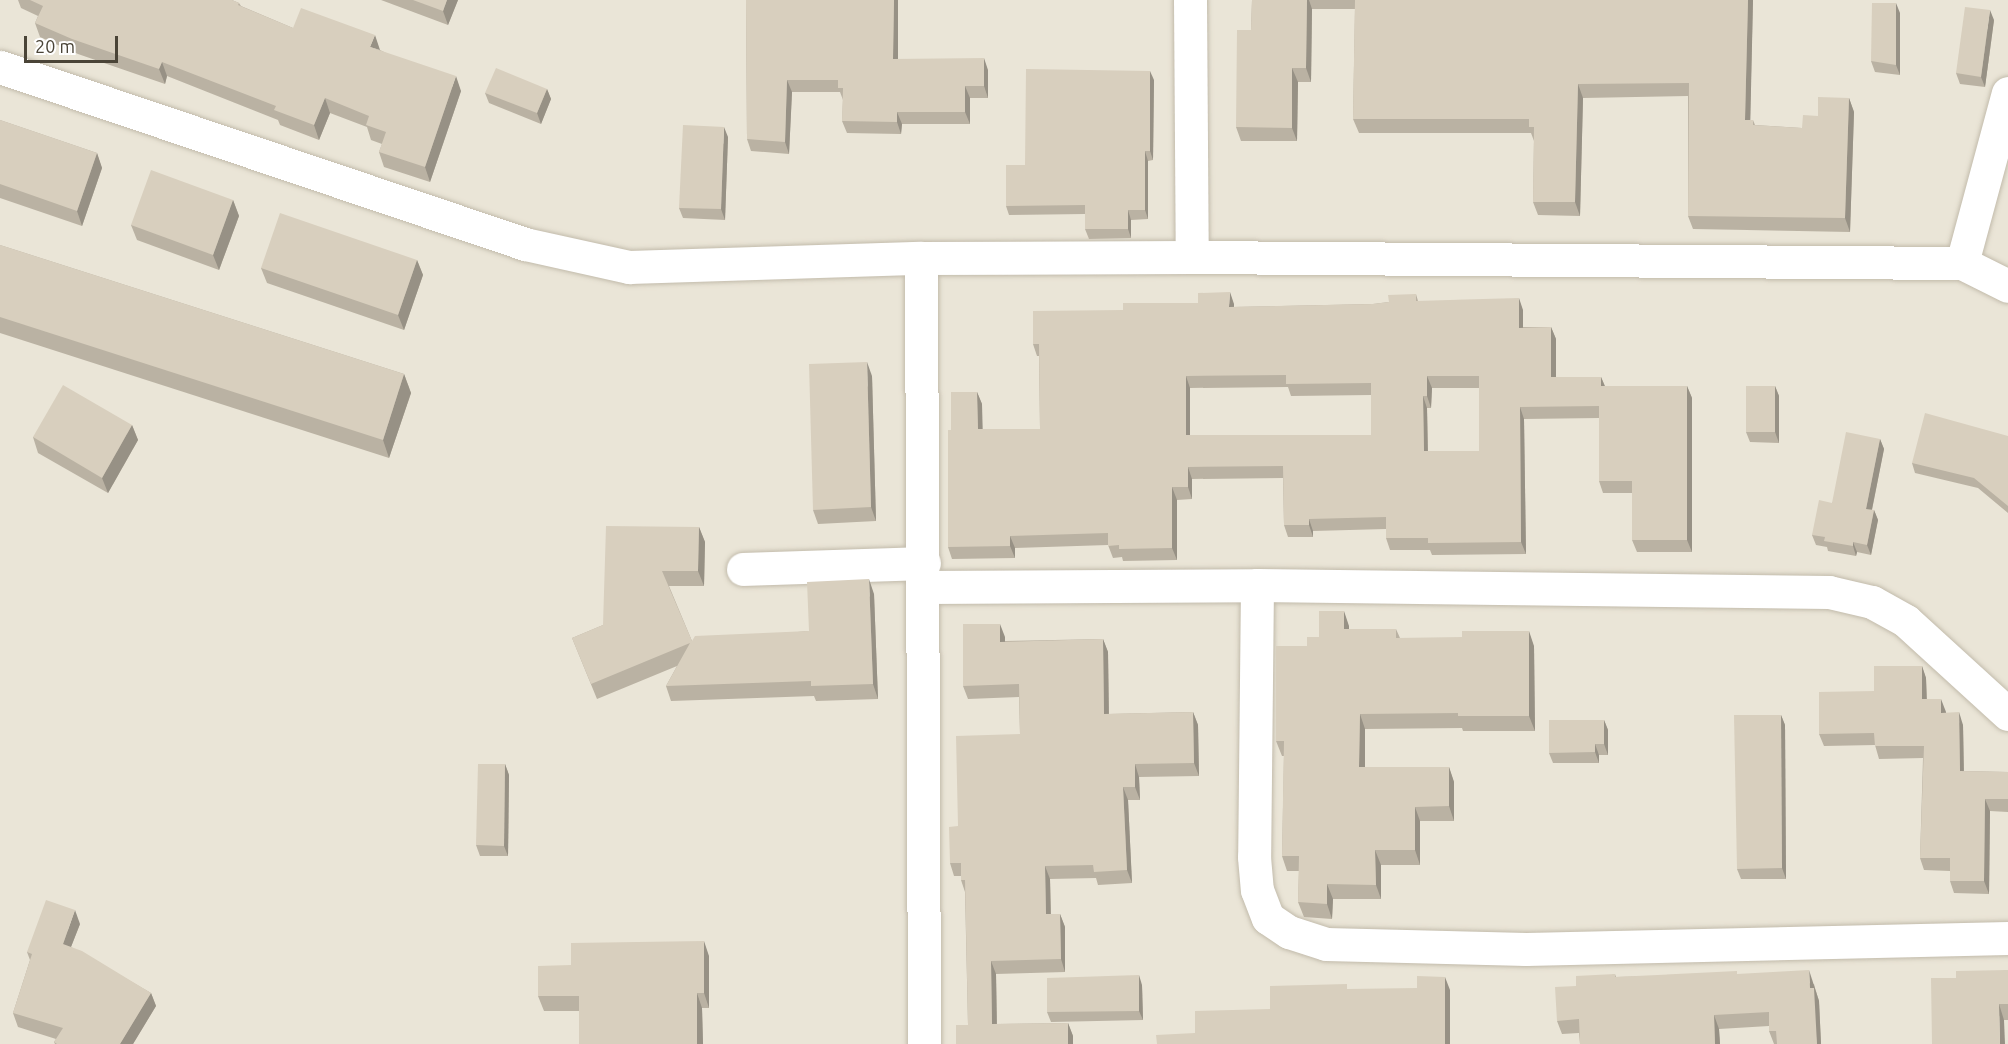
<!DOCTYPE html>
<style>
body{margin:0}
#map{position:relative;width:2008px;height:1044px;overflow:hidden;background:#f5f3e9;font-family:Ubuntu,sans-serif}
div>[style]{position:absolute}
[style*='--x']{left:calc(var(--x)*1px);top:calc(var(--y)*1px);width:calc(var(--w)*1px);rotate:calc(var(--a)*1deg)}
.residential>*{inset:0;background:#eae5d7}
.roads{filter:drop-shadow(0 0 2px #c2bbab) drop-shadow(0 0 2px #c2bbab)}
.minor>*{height:33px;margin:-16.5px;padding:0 16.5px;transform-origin:16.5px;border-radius:16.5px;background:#fff}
.wall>*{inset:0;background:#bab2a3}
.shaded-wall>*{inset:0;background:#979185}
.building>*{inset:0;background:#d8cfbe}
span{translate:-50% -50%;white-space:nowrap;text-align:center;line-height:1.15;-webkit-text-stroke:4.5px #fff;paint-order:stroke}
.scale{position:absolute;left:24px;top:36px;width:94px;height:27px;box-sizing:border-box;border:3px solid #4a4437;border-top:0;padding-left:8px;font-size:18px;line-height:21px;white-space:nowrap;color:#4a4437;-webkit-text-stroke:4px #fff;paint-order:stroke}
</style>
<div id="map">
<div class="residential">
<div style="clip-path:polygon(0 0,2008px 0,2008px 1044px,0 1044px)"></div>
</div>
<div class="roads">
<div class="minor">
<div style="--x:1190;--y:0;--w:257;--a:89.6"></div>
<div style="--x:0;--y:67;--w:554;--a:18.63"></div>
<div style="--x:525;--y:244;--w:107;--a:12.5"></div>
<div style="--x:629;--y:267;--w:292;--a:-1.8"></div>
<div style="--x:921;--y:258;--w:271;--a:-0.2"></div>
<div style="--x:1192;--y:257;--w:770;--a:0.45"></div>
<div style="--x:1962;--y:263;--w:51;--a:26.6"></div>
<div style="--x:921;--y:258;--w:786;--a:89.78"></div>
<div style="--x:1962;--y:263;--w:176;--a:-74.9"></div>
<div style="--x:743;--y:569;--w:181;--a:-1.9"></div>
<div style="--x:1257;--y:585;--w:272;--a:90.6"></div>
<div style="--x:1254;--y:857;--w:33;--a:85"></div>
<div style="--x:1257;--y:890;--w:30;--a:69"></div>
<div style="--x:1268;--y:918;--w:25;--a:34"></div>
<div style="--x:1289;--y:932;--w:39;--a:18"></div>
<div style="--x:1326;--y:944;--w:200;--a:1.4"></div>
<div style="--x:1526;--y:949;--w:482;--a:-1.3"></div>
<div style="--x:924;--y:587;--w:333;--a:-0.3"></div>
<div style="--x:1257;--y:585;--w:572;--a:0.7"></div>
<div style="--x:1829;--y:592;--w:44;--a:13.1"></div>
<div style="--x:1872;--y:602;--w:39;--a:29"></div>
<div style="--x:1906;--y:621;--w:138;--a:42.4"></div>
</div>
</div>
<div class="wall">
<div style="clip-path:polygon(18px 0,232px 0,239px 3px,241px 6px,293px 28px,380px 50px,461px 91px,430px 182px,384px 167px,379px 152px,382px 144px,371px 140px,367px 127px,330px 113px,319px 140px,280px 125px,278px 120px,167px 76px,165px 84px,78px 54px,40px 37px,35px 23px,38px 16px,21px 8px)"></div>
<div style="clip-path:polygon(381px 0,458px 0,448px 25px)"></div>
<div style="clip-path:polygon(746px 0,898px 0,898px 59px,988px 70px,988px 98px,970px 98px,970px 124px,902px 124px,901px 134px,847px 133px,842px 121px,843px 100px,840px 92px,792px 92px,789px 154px,751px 151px,747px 139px)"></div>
<div style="clip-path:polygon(1252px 0,1753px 0,1750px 120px,1753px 120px,1755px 125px,1802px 128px,1818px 116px,1849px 98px,1854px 112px,1850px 232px,1693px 229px,1688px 216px,1688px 96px,1583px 98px,1580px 216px,1538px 215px,1533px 202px,1534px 141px,1531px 133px,1359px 133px,1353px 119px,1355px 9px,1312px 9px,1311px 82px,1298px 82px,1297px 141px,1241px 141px,1236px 127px,1251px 30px)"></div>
<div style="clip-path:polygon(1900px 13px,1900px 75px,1875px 72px,1871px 61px)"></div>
<div style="clip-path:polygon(1994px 20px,1985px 87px,1960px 84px,1956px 73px)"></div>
<div style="clip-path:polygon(1154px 80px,1153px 160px,1148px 161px,1148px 219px,1131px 220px,1131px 238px,1089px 239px,1085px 229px,1085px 214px,1009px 215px,1006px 206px,1025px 165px)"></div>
<div style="clip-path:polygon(547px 89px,551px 99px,541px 124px,489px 103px,485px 93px)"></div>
<div style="clip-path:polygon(0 120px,97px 153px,102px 168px,82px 226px,0 198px)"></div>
<div style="clip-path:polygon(728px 137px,725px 220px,683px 218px,679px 208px)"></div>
<div style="clip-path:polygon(233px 200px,239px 216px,219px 270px,137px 240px,131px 225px)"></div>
<div style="clip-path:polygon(0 245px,404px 374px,411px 393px,389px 458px,0 333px)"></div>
<div style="clip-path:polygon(417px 260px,423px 275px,404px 330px,267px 283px,261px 268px)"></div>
<div style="clip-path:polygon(evenodd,1416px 294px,1418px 301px,1523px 310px,1523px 327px,1551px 327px,1556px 339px,1556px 377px,1601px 377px,1605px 386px,1687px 386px,1692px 398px,1692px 552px,1637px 552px,1632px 540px,1632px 493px,1603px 493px,1599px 481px,1599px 418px,1524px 419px,1526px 554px,1432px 555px,1430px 550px,1390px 550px,1386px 538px,1386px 529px,1313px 531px,1313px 537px,1288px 537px,1284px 525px,1283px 478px,1192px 479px,1192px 499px,1177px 500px,1177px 560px,1123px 561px,1122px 557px,1113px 558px,1108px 545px,1015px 548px,1015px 558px,952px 559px,948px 547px,951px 430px,977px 392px,982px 404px,982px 429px,1040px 429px,1039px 356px,1037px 356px,1033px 344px,1123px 310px,1234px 304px,1234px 307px,1373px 304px,1389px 302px,1416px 294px,1288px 387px,1291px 396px,1371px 395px,1371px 435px,1190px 435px,1190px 388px,1288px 387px,1416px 294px,1432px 388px,1479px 388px,1479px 451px,1428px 451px,1427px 408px,1431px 408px,1432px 388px)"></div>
<div style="clip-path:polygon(872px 376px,876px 521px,818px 524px,813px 510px)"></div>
<div style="clip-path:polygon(1775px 386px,1779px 396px,1779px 443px,1750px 442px,1746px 432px)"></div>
<div style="clip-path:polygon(132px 425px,138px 440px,108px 493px,38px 453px,33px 437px)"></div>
<div style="clip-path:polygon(2008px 436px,2008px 513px,1978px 488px,1915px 473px,1912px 463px)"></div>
<div style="clip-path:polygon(1880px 439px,1884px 449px,1872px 510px,1874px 510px,1878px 520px,1871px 555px,1857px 552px,1856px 556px,1828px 551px,1827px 547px,1816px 545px,1812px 535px,1832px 503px)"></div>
<div style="clip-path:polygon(699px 527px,705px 542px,704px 586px,669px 586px,692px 641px,809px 631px,874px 594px,878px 699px,816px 701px,814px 696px,671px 701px,666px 686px,677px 666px,597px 699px,572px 638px,603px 625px)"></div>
<div style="clip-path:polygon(1349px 626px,1349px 629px,1396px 629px,1400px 638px,1534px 646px,1535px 731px,1463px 731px,1462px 728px,1365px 729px,1365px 767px,1449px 767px,1454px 782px,1454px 821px,1420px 821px,1420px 865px,1381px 865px,1381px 899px,1333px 899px,1332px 919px,1304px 917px,1298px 902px,1299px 871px,1287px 871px,1282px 856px,1284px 756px,1282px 756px,1276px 741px,1319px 637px)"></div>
<div style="clip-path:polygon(1005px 637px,1005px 641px,1103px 639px,1108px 652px,1109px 714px,1193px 712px,1198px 725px,1199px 776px,1139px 777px,1140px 800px,1128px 800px,1132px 883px,1098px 885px,1096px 878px,1050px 879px,1051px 914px,1060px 914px,1065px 927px,1065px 972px,996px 974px,997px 1024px,1068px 1023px,1073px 1036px,968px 1025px,965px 892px,961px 880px,961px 876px,954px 876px,950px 863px,958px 826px,1020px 734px,1019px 697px,968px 699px,963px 686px)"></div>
<div style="clip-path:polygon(1922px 666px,1926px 678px,1927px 699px,1963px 725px,1964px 771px,2008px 772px,2008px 812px,1990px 811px,1989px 894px,1954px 893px,1950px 881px,1950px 871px,1924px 870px,1920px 858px,1923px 758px,1879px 759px,1875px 745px,1824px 746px,1819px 734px,1874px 691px)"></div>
<div style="clip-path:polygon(1781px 715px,1785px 725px,1786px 879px,1741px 879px,1737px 869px)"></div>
<div style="clip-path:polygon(1604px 720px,1608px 730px,1608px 755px,1599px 755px,1599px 763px,1553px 763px,1549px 753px)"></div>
<div style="clip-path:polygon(505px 764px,509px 775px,508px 856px,480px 856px,476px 845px)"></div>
<div style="clip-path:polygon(80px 924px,71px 947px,151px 993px,156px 1006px,133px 1044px,55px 1044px,54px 1042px,56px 1039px,18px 1027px,13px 1013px,30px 960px,27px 952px)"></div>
<div style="clip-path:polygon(709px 956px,709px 1008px,702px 1008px,703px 1044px,579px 1044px,579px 1011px,544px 1011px,538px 996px,571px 965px)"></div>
<div style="clip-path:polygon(2008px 970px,2008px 1020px,2004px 1020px,1956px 978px)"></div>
<div style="clip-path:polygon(1615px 974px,1616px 977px,1738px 974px,1814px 984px,1815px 988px,1819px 1001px,1821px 1044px,1774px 1044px,1769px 1031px,1769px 1026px,1719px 1029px,1720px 1044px,1580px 1044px,1579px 1033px,1562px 1034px,1557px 1021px,1576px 986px)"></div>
<div style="clip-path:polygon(1142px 985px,1143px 1020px,1051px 1022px,1047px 1012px)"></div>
</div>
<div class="shaded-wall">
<div style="clip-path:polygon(447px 0,458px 0,448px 25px,443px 11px)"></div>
<div style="clip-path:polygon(894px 0,898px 0,898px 71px,893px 59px)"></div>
<div style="clip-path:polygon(1307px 0,1309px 0,1312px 9px,1311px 82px,1306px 68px)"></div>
<div style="clip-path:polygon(1748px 0,1753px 0,1750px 134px,1745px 120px)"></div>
<div style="clip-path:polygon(1896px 3px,1900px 13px,1900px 75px,1896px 65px)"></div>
<div style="clip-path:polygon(1990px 10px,1994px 20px,1985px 87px,1981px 77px)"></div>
<div style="clip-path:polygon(375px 35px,380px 50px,370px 47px)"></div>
<div style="clip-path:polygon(984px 58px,988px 70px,988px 98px,984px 86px)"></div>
<div style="clip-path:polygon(162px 62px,167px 76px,165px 84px,159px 69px)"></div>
<div style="clip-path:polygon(1292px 68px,1298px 82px,1297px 141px,1292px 128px)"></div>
<div style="clip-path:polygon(1150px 71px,1154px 80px,1153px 160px,1150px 151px)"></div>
<div style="clip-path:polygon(456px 76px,461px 91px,430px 182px,425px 167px)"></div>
<div style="clip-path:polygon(787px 80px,792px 92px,789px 154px,785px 142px)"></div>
<div style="clip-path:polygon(1578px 84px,1583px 98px,1580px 216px,1575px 202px)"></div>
<div style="clip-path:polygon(965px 86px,970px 98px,970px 124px,965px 112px)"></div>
<div style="clip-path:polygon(547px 89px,551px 99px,541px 124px,537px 113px)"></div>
<div style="clip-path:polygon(325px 98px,330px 113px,319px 140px,314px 125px)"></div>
<div style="clip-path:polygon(1849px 98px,1854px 112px,1850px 232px,1845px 218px)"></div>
<div style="clip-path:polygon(897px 112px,902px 124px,901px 134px,897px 122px)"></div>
<div style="clip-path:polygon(724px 127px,728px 137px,725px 220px,721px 209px)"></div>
<div style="clip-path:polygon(1145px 151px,1148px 161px,1148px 219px,1145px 210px)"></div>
<div style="clip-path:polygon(97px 153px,102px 168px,82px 226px,77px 211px)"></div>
<div style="clip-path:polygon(233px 200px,239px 216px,219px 270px,213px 255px)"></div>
<div style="clip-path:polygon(1128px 210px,1131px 220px,1131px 238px,1128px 229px)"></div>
<div style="clip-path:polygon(417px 260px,423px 275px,404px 330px,398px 315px)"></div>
<div style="clip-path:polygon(1230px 292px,1234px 304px,1234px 319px,1229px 307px)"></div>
<div style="clip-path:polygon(1519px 298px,1523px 310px,1523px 340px,1519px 328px)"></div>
<div style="clip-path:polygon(1551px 327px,1556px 339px,1556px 389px,1551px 377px)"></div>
<div style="clip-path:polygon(867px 362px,872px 376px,876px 521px,871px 507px)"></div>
<div style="clip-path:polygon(404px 374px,411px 393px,389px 458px,383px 440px)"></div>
<div style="clip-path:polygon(1186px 376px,1190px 388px,1190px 447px,1186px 435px)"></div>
<div style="clip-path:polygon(1427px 376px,1432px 388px,1431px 408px,1427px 396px)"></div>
<div style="clip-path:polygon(1601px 377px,1606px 389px,1601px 386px)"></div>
<div style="clip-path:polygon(1687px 386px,1692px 398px,1692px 552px,1687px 540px)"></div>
<div style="clip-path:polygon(1775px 386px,1779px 396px,1779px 443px,1775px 432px)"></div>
<div style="clip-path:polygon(977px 392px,982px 404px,983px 441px,978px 429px)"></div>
<div style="clip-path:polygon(1423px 396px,1427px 408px,1428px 463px,1424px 451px)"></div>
<div style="clip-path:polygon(1520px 407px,1524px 419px,1526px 554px,1521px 542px)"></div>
<div style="clip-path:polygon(132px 425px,138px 440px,108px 493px,102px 478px)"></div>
<div style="clip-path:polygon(1880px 439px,1884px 449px,1870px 519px,1866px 509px)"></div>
<div style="clip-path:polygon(1188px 467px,1192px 479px,1192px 499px,1188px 487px)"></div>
<div style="clip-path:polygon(1172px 487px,1177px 500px,1177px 560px,1172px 548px)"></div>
<div style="clip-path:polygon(1874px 510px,1878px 520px,1871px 555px,1867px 545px)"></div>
<div style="clip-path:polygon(1309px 519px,1313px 531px,1313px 537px,1309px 525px)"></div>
<div style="clip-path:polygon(699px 527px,705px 542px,704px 586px,698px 571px)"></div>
<div style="clip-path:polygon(1010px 536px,1015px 548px,1015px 558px,1010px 546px)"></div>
<div style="clip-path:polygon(1853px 542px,1857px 552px,1856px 556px,1853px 546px)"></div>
<div style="clip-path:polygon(869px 579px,874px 594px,878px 699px,873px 684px)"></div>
<div style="clip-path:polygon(1344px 611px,1349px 626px,1349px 644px,1344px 629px)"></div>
<div style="clip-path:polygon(1000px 624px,1005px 637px,1005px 655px,1000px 642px)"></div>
<div style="clip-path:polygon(1529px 631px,1534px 646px,1535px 731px,1529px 716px)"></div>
<div style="clip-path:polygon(1103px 639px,1108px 652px,1109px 728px,1104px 714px)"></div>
<div style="clip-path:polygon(1922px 666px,1926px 678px,1927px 712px,1922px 699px)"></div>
<div style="clip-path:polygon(1941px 699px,1946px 712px,1946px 725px,1941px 713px)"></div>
<div style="clip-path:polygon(1193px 712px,1198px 725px,1199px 776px,1194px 763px)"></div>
<div style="clip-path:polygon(1959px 712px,1963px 725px,1964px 784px,1960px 771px)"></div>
<div style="clip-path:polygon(1360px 714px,1365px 729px,1365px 782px,1359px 767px)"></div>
<div style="clip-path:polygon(1781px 715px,1785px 725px,1786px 879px,1782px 868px)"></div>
<div style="clip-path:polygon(1604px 720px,1608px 730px,1608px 755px,1604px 744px)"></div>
<div style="clip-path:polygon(1595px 744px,1599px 755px,1599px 763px,1595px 752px)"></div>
<div style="clip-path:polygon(505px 764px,509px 775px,508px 856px,504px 846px)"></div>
<div style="clip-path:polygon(1135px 764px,1139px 777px,1140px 800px,1135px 787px)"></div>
<div style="clip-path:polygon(1449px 767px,1454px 782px,1454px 821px,1449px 806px)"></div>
<div style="clip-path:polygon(1123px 787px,1128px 800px,1132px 883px,1127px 870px)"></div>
<div style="clip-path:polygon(1985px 799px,1990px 811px,1989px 894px,1984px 881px)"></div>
<div style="clip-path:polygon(1415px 807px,1420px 821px,1420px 865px,1415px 850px)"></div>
<div style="clip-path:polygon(1375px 850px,1381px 865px,1381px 899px,1376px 885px)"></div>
<div style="clip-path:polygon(1045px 866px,1050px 879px,1051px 927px,1046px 914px)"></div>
<div style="clip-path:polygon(1327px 884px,1333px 899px,1332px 919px,1327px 904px)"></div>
<div style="clip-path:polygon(75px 910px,80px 924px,67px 957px,63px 944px)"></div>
<div style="clip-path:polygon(1060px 914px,1065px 927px,1065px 972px,1061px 959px)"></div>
<div style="clip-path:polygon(704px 941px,709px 956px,709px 1008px,704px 993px)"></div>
<div style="clip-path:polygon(991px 961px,996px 974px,997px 1037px,992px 1024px)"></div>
<div style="clip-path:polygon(1809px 970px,1819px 1001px,1821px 1044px,1817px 1044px,1810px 988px)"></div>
<div style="clip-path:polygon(1139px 975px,1142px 985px,1143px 1020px,1139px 1011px)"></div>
<div style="clip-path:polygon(1445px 977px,1450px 990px,1450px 1044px,1445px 1044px)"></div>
<div style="clip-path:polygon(151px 993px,156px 1006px,133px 1044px,120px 1044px)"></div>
<div style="clip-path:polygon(697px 993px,702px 1008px,703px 1044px,697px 1044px)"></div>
<div style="clip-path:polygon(1999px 1004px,2004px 1020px,2005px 1044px,2000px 1044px)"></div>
<div style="clip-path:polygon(1714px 1015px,1719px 1029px,1720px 1044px,1715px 1044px)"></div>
<div style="clip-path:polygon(1068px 1023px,1073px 1036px,1073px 1044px,1068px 1044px)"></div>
</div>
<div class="building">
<div style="clip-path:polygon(30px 0,232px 0,239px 3px,238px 5px,293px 28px,301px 8px,375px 35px,370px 47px,456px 76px,425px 167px,379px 152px,386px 132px,366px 125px,369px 116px,325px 98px,314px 125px,274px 110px,276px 106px,162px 62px,159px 69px,72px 39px,35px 23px,43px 6px)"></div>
<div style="clip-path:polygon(413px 0,447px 0,443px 11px)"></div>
<div style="clip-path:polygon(746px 0,894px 0,893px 59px,984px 58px,984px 86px,965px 86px,965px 112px,897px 112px,897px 122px,842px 121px,843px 88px,838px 88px,838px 80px,787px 80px,785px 142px,747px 139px)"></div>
<div style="clip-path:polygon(1252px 0,1307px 0,1306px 68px,1292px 68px,1292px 128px,1236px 127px,1237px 30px,1251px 30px)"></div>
<div style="clip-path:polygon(1355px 0,1748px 0,1745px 120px,1753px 120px,1753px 125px,1802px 128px,1803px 115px,1818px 116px,1818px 97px,1849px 98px,1845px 218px,1688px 216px,1689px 83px,1578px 84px,1575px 202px,1533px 202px,1534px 127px,1529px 127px,1529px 119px,1353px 119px)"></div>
<div style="clip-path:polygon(1872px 3px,1896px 3px,1896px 65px,1871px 61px)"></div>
<div style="clip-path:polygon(1965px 7px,1990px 10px,1981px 77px,1956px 73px)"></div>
<div style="clip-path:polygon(496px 68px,547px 89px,537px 113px,485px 93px)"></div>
<div style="clip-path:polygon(1026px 69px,1150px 71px,1150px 151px,1145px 151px,1145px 210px,1128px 210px,1128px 229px,1085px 229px,1085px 205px,1006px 206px,1006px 165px,1025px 165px)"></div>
<div style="clip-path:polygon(0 120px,97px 153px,77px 211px,0 184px)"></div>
<div style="clip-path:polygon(683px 125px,724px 127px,721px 209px,679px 208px)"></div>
<div style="clip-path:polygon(151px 170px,233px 200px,213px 255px,131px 225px)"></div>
<div style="clip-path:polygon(280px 213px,417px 260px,398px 315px,261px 268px)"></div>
<div style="clip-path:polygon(0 245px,404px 374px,383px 440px,0 317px)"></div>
<div style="clip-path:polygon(evenodd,1230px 292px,1229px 307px,1373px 304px,1389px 302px,1388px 295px,1416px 294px,1416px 301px,1519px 298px,1519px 328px,1551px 327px,1551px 377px,1601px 377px,1601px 386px,1687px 386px,1687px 540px,1632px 540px,1632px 481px,1599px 481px,1599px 406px,1520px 407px,1521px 542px,1428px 543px,1428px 538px,1386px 538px,1386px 517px,1309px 519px,1309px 525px,1284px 525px,1283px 466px,1188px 467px,1188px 487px,1172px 487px,1172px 548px,1119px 549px,1119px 545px,1108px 546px,1108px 533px,1010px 536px,1010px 546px,948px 547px,948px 430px,951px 430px,951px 392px,977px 392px,978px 429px,1040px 429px,1039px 344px,1033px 344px,1033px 311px,1123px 310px,1123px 303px,1198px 303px,1198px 293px,1230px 292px,1286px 375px,1286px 384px,1371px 383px,1371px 435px,1186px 435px,1186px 376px,1286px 375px,1230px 292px,1427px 376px,1479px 376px,1479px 451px,1424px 451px,1423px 396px,1427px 396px,1427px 376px)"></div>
<div style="clip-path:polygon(867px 362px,871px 507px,813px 510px,809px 364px)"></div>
<div style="clip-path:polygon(63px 385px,132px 425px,102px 478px,33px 437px)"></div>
<div style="clip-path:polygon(1746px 386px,1775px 386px,1775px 432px,1746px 432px)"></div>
<div style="clip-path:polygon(1925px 413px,2008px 436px,2008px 506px,1974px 478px,1912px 463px)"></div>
<div style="clip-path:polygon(1846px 432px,1880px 439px,1866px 509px,1874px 510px,1867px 545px,1853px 542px,1853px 546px,1824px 541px,1825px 537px,1812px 535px,1819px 500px,1832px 503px)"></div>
<div style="clip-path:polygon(606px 526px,699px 527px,698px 571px,662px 571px,692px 641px,695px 636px,809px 631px,807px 582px,869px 579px,873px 684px,811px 686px,811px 681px,666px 686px,690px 643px,591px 684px,572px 638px,603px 625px)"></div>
<div style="clip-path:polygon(1319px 611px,1344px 611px,1344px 629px,1396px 629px,1396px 638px,1462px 637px,1462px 631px,1529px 631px,1529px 716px,1458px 716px,1458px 713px,1360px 714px,1359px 767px,1449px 767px,1449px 806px,1415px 807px,1415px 850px,1375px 850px,1376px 885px,1327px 884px,1327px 904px,1298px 902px,1299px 856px,1282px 856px,1284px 741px,1276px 741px,1276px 646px,1307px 646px,1307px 637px,1319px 637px)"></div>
<div style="clip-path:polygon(963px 624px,1000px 624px,1000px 642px,1103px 639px,1104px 714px,1193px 712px,1194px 763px,1135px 764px,1135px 787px,1123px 787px,1127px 870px,1094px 872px,1093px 865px,1045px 866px,1046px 914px,1060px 914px,1061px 959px,991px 961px,992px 1024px,1068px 1023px,1068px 1044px,956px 1044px,956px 1025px,968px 1025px,965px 880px,961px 880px,961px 863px,950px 863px,949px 827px,958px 826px,956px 736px,1020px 734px,1019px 684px,963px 686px)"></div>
<div style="clip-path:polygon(1874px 666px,1922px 666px,1922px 699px,1941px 699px,1941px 713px,1959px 712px,1960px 771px,2008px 772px,2008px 799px,1985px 799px,1984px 881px,1950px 881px,1950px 858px,1920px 858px,1924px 746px,1875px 746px,1874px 733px,1819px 734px,1819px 692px,1874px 691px)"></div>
<div style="clip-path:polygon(1734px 715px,1781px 715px,1782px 868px,1737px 869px)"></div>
<div style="clip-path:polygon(1549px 720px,1604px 720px,1604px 744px,1595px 744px,1595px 752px,1549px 753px)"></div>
<div style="clip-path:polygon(478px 764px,505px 764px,504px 846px,476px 845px)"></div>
<div style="clip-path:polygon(46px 900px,75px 910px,63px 944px,82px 951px,151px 993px,120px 1044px,57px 1044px,54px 1042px,63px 1028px,13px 1013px,32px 954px,27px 952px)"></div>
<div style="clip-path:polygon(704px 941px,704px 993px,697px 993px,697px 1044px,579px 1044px,579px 996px,538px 996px,538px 966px,571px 965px,571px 943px)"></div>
<div style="clip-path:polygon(1809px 970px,1810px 988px,1814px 988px,1817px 1044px,1777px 1044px,1776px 1031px,1769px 1031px,1769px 1012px,1714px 1015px,1715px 1044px,1580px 1044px,1579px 1019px,1557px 1021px,1555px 987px,1576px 986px,1576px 976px,1615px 974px,1615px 977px,1737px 971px,1737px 974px)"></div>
<div style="clip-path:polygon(2008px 970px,2008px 1004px,1999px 1004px,2000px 1044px,1932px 1044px,1931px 978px,1956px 978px,1956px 971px)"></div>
<div style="clip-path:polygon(1139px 975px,1139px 1011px,1047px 1012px,1047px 978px)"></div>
<div style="clip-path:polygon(1417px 976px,1445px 977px,1445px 1044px,1157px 1044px,1156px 1035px,1195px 1033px,1195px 1011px,1270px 1009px,1270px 986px,1347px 984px,1347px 989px,1417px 988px)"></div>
</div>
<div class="scale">20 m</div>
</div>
